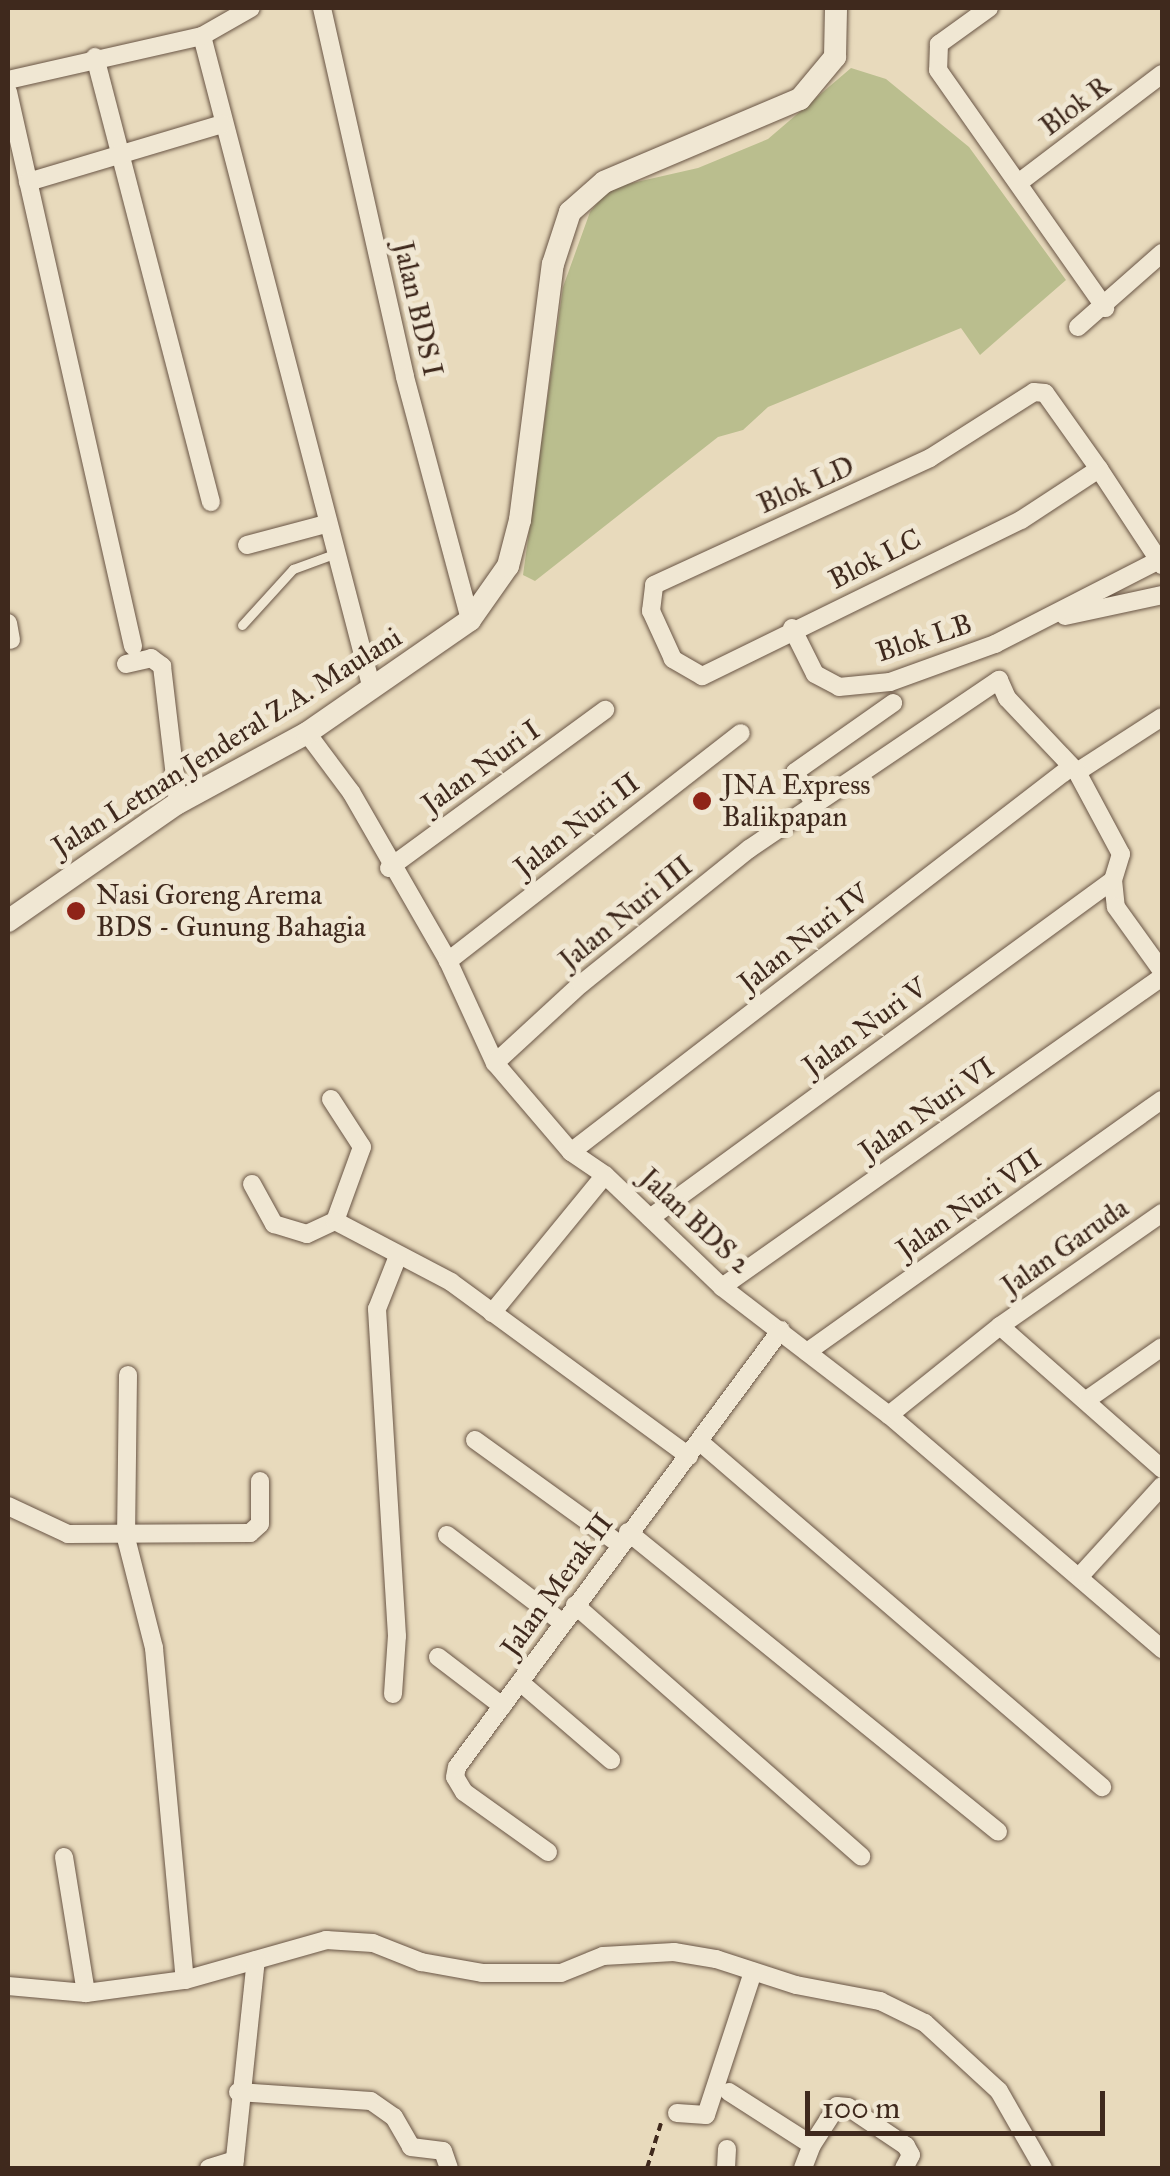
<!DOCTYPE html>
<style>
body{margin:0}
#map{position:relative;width:1170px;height:2176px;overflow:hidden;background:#e8dabc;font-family:"IM FELL Great Primer",serif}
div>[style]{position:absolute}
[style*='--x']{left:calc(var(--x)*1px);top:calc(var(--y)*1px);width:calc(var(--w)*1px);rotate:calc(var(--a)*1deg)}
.green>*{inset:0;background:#babe8e}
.path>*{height:4px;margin-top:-2px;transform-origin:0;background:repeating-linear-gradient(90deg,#3f291d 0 8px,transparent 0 13px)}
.roads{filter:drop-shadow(0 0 2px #695545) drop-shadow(0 0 2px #695545)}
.lane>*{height:9px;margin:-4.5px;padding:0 4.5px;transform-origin:4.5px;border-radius:4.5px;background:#f0e7d3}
.street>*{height:18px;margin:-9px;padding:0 9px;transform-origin:9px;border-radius:9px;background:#f0e7d3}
.secondary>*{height:22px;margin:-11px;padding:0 11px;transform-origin:11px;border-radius:11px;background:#f0e7d3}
.dots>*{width:28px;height:28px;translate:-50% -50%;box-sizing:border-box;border:5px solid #f0e7d3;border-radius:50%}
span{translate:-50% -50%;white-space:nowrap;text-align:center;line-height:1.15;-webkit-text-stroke:10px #f0e7d3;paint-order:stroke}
.street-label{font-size:28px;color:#3f291d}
.poi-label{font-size:28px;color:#3f291d}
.left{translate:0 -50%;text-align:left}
.frame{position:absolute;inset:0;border:10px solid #3f291d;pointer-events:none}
.scale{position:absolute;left:805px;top:2091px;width:300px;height:45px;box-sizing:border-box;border:5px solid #3f291d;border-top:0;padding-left:12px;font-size:30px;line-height:35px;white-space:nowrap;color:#3f291d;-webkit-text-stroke:8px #f0e7d3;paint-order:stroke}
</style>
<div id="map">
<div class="green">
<div style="clip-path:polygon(851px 68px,886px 79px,969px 147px,1066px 280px,980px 355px,961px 328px,768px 407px,743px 430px,718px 437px,535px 581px,523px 575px,563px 287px,590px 212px,610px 188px,698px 168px,768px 139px)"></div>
</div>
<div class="path">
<div style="--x:647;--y:2168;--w:47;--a:-72.7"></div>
</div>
<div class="roads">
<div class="lane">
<div style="--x:242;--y:625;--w:76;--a:-47.7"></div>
<div style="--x:293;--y:569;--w:44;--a:-20.1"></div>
</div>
<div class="street">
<div style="--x:322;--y:8;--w:378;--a:77.3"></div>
<div style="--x:405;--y:377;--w:252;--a:75"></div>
<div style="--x:989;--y:8;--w:62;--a:144.2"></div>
<div style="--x:939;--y:44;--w:26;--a:92"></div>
<div style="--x:938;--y:70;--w:291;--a:54.9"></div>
<div style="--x:202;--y:36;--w:675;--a:75.41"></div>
<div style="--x:95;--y:57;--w:460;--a:75.4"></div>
<div style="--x:8;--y:80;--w:199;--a:-12.8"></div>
<div style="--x:202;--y:36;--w:56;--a:-29.7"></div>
<div style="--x:8;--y:92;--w:568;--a:77.29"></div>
<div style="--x:1021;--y:181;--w:177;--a:-37.2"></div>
<div style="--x:28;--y:182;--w:203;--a:-16.6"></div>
<div style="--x:1078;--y:327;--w:112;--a:-41.4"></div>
<div style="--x:1099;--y:469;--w:93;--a:146.8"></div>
<div style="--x:1021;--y:520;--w:355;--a:153.9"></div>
<div style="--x:702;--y:676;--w:34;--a:-150"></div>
<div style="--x:673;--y:659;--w:53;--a:-114.6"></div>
<div style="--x:651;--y:611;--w:26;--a:-83"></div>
<div style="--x:654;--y:585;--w:304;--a:-24.7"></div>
<div style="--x:930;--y:458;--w:123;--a:-32.4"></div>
<div style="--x:1034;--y:392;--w:11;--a:5"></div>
<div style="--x:1045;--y:393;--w:93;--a:54.6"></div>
<div style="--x:1099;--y:469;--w:115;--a:56.7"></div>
<div style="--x:247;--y:545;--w:82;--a:-14.9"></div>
<div style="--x:1065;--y:616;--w:99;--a:-12.2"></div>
<div style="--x:8;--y:623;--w:17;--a:80"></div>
<div style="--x:792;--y:628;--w:51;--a:63.4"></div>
<div style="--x:815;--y:674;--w:27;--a:28"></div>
<div style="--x:839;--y:687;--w:51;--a:-5.6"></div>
<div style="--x:890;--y:682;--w:112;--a:-19.9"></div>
<div style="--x:995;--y:644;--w:184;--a:-27.1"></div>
<div style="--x:126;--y:664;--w:26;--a:-13"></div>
<div style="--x:151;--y:658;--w:14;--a:36"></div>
<div style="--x:162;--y:666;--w:138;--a:83.3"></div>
<div style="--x:307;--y:733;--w:74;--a:53.3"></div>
<div style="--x:351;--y:792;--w:195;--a:60.1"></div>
<div style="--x:448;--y:961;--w:112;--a:65.3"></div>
<div style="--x:495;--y:1063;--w:117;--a:49.5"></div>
<div style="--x:571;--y:1152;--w:41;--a:34.1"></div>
<div style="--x:605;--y:1175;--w:162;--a:43.7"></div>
<div style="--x:722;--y:1287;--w:210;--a:37.5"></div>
<div style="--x:889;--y:1415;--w:360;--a:40.6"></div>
<div style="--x:1077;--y:772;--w:101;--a:-32.9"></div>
<div style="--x:814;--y:803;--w:36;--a:-122"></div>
<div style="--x:795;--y:772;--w:120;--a:-35.1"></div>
<div style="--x:389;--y:868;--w:268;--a:-36.2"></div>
<div style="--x:448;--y:961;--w:371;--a:-37.9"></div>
<div style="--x:495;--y:1063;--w:117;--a:-42.6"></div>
<div style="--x:581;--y:984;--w:216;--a:-38.8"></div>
<div style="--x:749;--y:849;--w:302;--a:-34.1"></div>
<div style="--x:999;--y:680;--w:20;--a:66"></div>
<div style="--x:1007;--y:698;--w:102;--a:46.6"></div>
<div style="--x:1077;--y:772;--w:93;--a:61.8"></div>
<div style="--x:1121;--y:854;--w:27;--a:107"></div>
<div style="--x:1113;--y:880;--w:27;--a:84"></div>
<div style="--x:1116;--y:907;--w:79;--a:54.3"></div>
<div style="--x:331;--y:1099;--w:57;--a:57.1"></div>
<div style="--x:362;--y:1147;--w:79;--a:110"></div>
<div style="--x:571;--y:1152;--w:631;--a:-37.6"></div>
<div style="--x:252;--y:1184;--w:46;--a:61.2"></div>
<div style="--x:274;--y:1224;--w:34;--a:17"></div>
<div style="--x:307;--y:1234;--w:31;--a:-25"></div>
<div style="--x:335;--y:1221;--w:131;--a:27.7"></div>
<div style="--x:451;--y:1282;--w:295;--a:36.2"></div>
<div style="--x:650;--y:1218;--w:573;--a:-36.13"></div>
<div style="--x:722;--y:1287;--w:538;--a:-35.17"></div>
<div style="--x:492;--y:1313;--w:178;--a:-50.7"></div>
<div style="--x:1000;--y:1326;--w:216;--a:41.4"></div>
<div style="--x:807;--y:1352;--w:435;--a:-35.4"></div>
<div style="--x:128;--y:1375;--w:163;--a:90.7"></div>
<div style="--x:126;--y:1538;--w:114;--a:75.7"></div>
<div style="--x:154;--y:1648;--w:333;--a:84.7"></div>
<div style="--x:1088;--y:1399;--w:90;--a:-35.1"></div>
<div style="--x:889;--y:1415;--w:142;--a:-38.7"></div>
<div style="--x:1000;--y:1326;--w:198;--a:-34.9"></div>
<div style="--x:475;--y:1440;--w:178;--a:35.8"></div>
<div style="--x:700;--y:1442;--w:530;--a:40.64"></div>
<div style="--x:8;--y:1506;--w:66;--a:25"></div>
<div style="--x:68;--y:1534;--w:182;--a:-0.3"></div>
<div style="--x:250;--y:1533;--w:13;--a:-42"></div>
<div style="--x:260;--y:1524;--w:43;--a:-90"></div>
<div style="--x:628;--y:1532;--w:476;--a:39"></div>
<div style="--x:447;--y:1535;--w:146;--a:37.2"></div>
<div style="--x:1080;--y:1576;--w:122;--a:-47.7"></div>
<div style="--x:575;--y:1605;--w:381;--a:41.3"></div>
<div style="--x:438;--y:1657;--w:81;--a:37.4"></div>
<div style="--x:520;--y:1682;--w:120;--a:40.6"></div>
<div style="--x:393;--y:1694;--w:58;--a:-86.1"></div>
<div style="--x:397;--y:1636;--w:328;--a:-93.5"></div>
<div style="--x:377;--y:1309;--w:57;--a:-68.4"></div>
<div style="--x:548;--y:1852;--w:103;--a:-144.5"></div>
<div style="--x:464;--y:1792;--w:17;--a:-121"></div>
<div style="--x:455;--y:1777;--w:10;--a:-79"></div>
<div style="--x:457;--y:1767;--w:544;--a:-53.45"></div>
<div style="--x:64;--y:1857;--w:138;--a:80.8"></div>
<div style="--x:8;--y:1986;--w:78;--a:5.1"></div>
<div style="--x:86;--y:1993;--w:100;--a:-7.5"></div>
<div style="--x:185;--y:1980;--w:147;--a:-15.8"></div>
<div style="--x:326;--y:1940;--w:47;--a:3.7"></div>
<div style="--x:373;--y:1943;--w:52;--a:21.6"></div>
<div style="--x:421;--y:1962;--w:62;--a:10.2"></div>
<div style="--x:482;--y:1973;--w:79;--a:0"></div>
<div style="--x:561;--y:1973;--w:45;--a:-22"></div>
<div style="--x:603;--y:1956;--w:71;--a:-3.2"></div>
<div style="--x:674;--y:1952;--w:43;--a:9.5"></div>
<div style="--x:716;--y:1959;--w:84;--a:18"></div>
<div style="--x:796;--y:1985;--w:86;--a:10.8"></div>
<div style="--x:880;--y:2001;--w:50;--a:26.1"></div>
<div style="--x:925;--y:2023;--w:100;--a:42.6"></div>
<div style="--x:999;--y:2091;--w:89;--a:60.3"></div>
<div style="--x:238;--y:2092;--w:133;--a:3.9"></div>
<div style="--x:371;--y:2101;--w:28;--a:35"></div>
<div style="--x:394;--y:2117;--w:34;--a:60"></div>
<div style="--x:411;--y:2147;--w:32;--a:7"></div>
<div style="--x:443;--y:2151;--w:18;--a:71"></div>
<div style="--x:729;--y:2092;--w:98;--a:32.6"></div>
<div style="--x:812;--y:2145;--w:46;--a:-57.3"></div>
<div style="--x:837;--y:2106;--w:11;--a:5"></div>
<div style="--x:848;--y:2107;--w:70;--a:33.9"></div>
<div style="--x:906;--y:2146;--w:10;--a:61"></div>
<div style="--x:911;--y:2155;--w:15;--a:118"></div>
<div style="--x:677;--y:2113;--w:29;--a:4"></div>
<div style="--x:706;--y:2115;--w:151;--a:-71.8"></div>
<div style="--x:209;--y:2168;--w:27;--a:-17"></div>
<div style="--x:234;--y:2168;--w:209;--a:-84"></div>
<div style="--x:726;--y:2168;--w:19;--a:-87"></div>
<div style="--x:803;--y:2168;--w:25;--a:-69"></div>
</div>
<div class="secondary">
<div style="--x:8;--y:921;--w:207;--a:-34.8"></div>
<div style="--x:178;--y:803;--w:147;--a:-28.5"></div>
<div style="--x:307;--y:733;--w:198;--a:-34.7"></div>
<div style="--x:470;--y:620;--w:66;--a:-54.9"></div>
<div style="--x:508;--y:566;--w:48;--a:-75.4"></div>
<div style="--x:520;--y:520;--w:258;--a:-82.7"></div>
<div style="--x:553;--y:264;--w:55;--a:-71.9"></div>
<div style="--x:570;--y:212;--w:45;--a:-41.4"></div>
<div style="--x:604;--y:182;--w:213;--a:-23"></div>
<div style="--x:800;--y:99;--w:55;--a:-50.2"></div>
<div style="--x:835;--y:57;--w:49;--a:-88.8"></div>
</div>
</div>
<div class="dots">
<div style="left:702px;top:801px;background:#8f2418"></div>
<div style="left:76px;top:911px;background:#8f2418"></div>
</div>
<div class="street-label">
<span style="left:1075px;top:106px;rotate:-37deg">Blok R</span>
<span style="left:418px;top:309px;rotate:77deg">Jalan BDS I</span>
<span style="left:806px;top:485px;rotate:-24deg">Blok LD</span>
<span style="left:875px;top:559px;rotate:-27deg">Blok LC</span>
<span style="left:924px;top:638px;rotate:-18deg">Blok LB</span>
<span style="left:227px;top:742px;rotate:-32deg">Jalan Letnan Jenderal Z.A. Maulani</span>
<span style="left:481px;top:767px;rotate:-36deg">Jalan Nuri I</span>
<span style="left:577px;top:825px;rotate:-38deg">Jalan Nuri II</span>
<span style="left:626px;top:913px;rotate:-39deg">Jalan Nuri III</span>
<span style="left:804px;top:938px;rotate:-38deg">Jalan Nuri IV</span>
<span style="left:865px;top:1027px;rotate:-36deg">Jalan Nuri V</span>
<span style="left:927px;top:1109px;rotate:-35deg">Jalan Nuri VI</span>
<span style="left:969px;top:1204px;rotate:-35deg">Jalan Nuri VII</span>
<span style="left:695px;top:1221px;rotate:43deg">Jalan BDS 2</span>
<span style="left:1065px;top:1247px;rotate:-35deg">Jalan Garuda</span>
<span style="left:557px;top:1585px;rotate:-54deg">Jalan Merak II</span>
</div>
<div class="poi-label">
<span class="left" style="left:722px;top:801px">JNA Express<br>Balikpapan</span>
<span class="left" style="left:96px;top:911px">Nasi Goreng Arema<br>BDS - Gunung Bahagia</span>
</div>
<div class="frame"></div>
<div class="scale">100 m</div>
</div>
